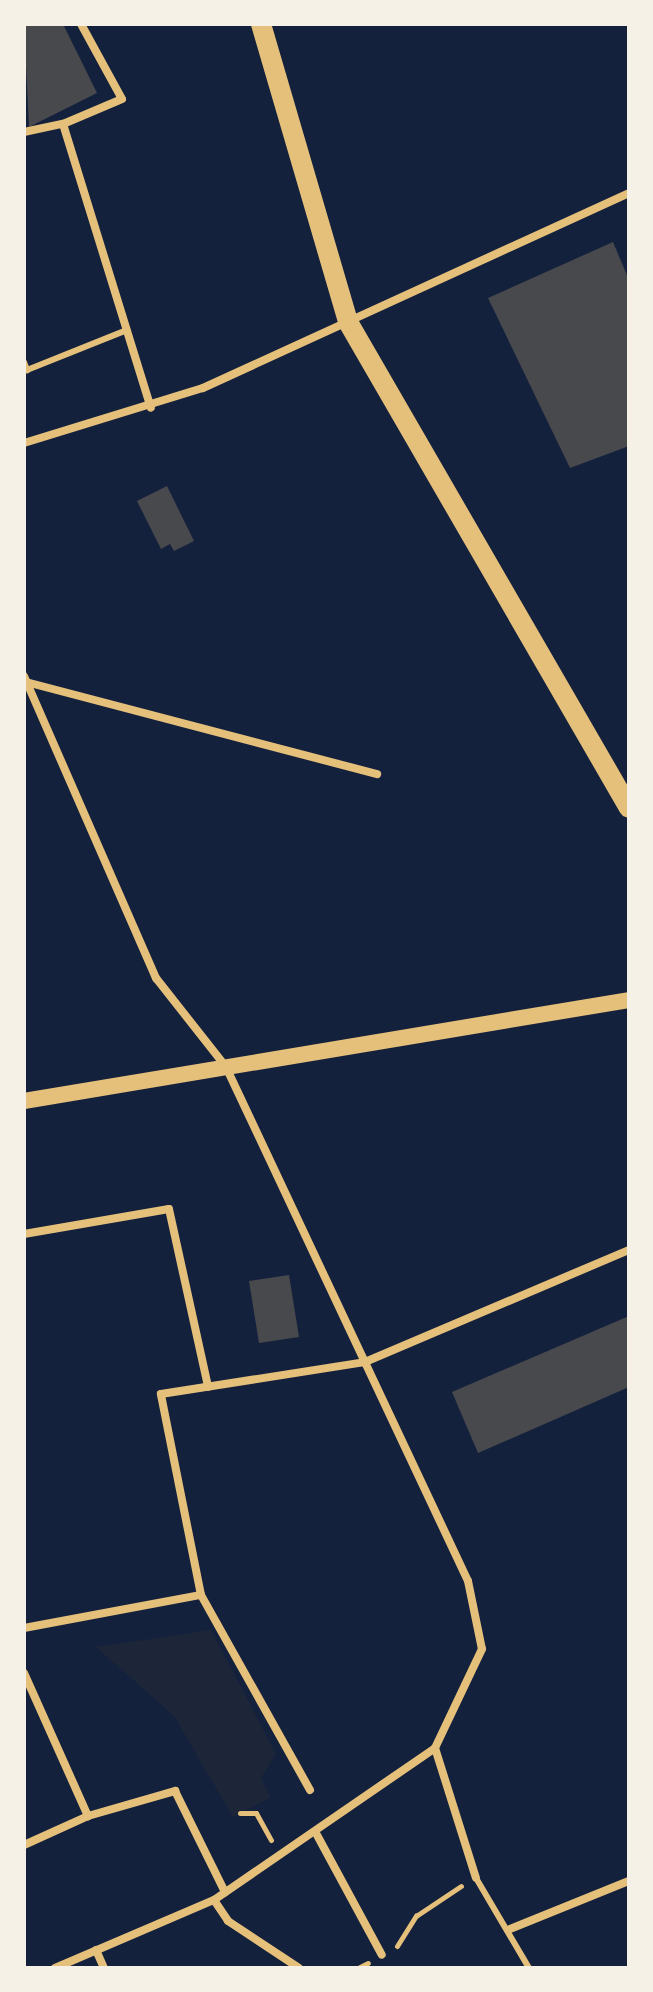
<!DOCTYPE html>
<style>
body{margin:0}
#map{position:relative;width:653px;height:1992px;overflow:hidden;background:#14213d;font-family:"Sofia Sans Condensed",sans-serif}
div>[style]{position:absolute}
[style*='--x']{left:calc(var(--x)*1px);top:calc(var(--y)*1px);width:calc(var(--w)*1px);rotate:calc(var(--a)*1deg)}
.green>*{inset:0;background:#1d2539}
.building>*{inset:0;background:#48494c}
.path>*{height:5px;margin:-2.5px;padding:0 2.5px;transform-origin:2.5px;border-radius:2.5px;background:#e5c07b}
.service>*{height:6px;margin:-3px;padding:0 3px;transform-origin:3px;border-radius:3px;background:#e5c07b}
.minor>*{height:8px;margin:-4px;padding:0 4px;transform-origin:4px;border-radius:4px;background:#e5c07b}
.secondary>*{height:16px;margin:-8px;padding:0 8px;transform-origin:8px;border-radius:8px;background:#e5c07b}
.primary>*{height:20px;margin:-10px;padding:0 10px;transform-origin:10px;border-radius:10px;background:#e5c07b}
span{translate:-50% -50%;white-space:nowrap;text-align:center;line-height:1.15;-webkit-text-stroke:6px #f6f1e7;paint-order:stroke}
.frame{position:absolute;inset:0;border:26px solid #f6f1e7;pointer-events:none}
</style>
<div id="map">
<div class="green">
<div style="clip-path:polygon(211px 1630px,276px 1754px,261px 1778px,271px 1797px,233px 1817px,174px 1716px,96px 1647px)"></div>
</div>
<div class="building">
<div style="clip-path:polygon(40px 24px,63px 24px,97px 93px,29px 127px,24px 26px)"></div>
<div style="clip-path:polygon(613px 242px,629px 280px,629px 446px,570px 468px,488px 298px)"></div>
<div style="clip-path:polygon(167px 486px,194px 541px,174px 551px,170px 544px,161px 549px,137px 501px)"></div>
<div style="clip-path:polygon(289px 1275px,299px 1337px,259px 1343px,249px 1281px)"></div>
<div style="clip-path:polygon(629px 1316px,629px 1387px,478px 1453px,452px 1392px)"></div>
</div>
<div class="path">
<div style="--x:240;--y:1813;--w:16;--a:0"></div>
<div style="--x:256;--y:1813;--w:31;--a:61"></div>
<div style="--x:397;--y:1946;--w:36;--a:-58"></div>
<div style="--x:416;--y:1916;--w:54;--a:-33.7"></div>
<div style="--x:358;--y:1968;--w:11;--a:-27"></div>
</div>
<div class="service">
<div style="--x:24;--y:362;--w:9;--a:69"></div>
<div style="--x:27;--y:370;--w:108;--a:-21.8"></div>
<div style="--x:476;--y:1878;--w:104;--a:59.5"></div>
</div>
<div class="minor">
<div style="--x:81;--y:24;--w:85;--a:61.3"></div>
<div style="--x:122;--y:99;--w:64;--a:157"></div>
<div style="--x:63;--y:124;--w:297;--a:72.8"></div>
<div style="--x:24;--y:132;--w:40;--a:-12"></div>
<div style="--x:24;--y:443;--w:187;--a:-17.1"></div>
<div style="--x:203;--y:388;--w:469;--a:-24.6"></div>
<div style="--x:24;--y:676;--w:330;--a:66.4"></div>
<div style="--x:156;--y:978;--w:113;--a:51.8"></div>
<div style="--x:226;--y:1067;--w:568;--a:64.79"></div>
<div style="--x:468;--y:1581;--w:69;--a:78.4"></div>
<div style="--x:482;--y:1649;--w:110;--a:115.4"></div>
<div style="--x:435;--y:1748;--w:136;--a:72.5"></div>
<div style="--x:26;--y:682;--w:363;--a:14.7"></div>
<div style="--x:24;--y:1234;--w:147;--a:-9.8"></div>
<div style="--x:169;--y:1209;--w:182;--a:77.6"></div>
<div style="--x:24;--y:1628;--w:180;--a:-10.6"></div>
<div style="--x:24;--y:1673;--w:157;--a:65.9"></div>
<div style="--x:310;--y:1790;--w:223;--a:-119.2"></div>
<div style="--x:201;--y:1595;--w:205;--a:-101.3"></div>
<div style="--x:161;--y:1394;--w:206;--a:-8.9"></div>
<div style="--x:365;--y:1362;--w:287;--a:-23"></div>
<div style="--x:317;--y:1835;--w:136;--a:61.6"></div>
<div style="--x:24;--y:1845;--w:70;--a:-24.4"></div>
<div style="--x:88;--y:1816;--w:91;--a:-16"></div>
<div style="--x:175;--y:1791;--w:113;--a:63.7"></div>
<div style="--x:214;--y:1900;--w:25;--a:56"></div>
<div style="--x:228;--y:1921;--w:85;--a:33.5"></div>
<div style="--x:510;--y:1929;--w:128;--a:-22"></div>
<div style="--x:96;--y:1950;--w:20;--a:66"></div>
<div style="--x:55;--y:1968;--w:173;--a:-23.2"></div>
<div style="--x:214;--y:1900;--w:268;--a:-34.5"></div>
</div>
<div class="secondary">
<div style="--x:24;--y:1101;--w:613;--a:-9.48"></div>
</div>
<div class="primary">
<div style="--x:261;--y:24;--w:310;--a:73.7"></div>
<div style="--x:348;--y:322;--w:561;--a:59.96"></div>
</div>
<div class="frame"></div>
</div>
